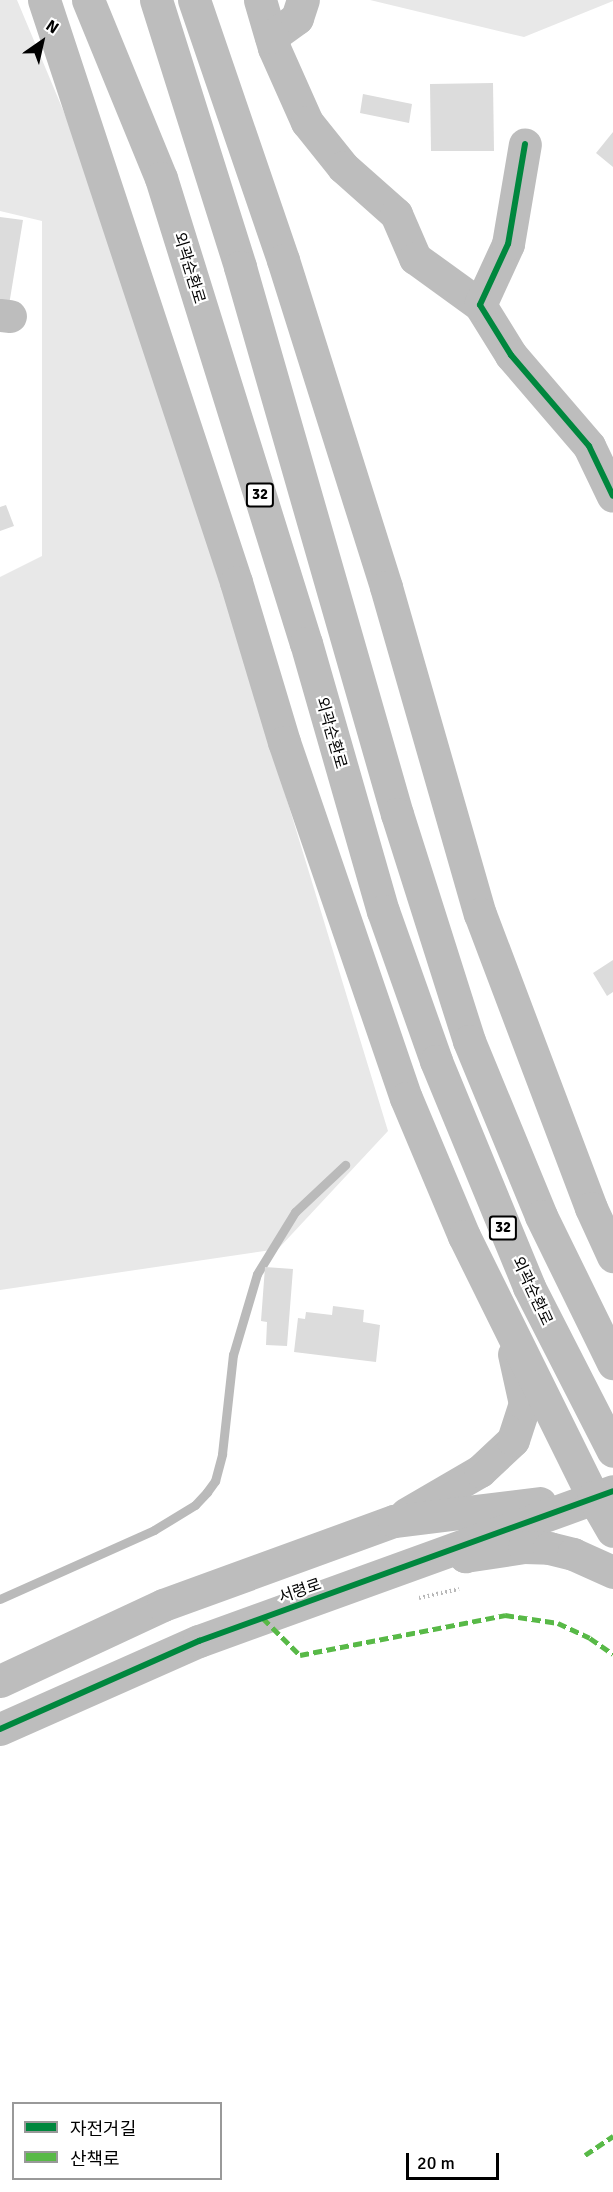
<!DOCTYPE html>
<meta charset="utf-8">
<style>
body{margin:0}
#map{position:relative;width:613px;height:2192px;overflow:hidden;background:#fff;font-family:Signika,"Noto Sans KR",sans-serif}
div>[style]{position:absolute}
[style*='--x']{left:calc(var(--x)*1px);top:calc(var(--y)*1px);width:calc(var(--w)*1px);rotate:calc(var(--a)*1deg)}
.green>*{inset:0;background:#e8e8e8}
.stream>*{height:9px;margin:-4.5px;padding:0 4.5px;transform-origin:4.5px;border-radius:4.5px;background:#bababa}
.building>*{inset:0;background:#dcdcdc}
.path>*{height:4px;margin-top:-2px;transform-origin:0;background:repeating-linear-gradient(90deg,#b8b8b8 0 1.5px,transparent 0 4.5px)}
.minor>*{height:33px;margin:-16.5px;padding:0 16.5px;transform-origin:16.5px;border-radius:16.5px;background:#bdbdbd}
.highway>*{height:33px;margin:-16.5px;padding:0 16.5px;transform-origin:16.5px;border-radius:16.5px;background:#bdbdbd}
.quiet>*{height:4.5px;margin-top:-2.25px;transform-origin:0;background:repeating-linear-gradient(90deg,#58b947 0 9px,transparent 0 13.5px)}
.cycleway>*{height:6px;margin:-3px;padding:0 3px;transform-origin:3px;border-radius:3px;background:#00873e}
span{translate:-50% -50%;white-space:nowrap;text-align:center;line-height:1.15;-webkit-text-stroke:4.5px #fff;paint-order:stroke}
.shield-label span{padding:2px 4px;background:#fff;border:2px solid;border-radius:4px;-webkit-text-stroke-width:0}
.shield-label{font-size:15px;color:#000;font-weight:700}
.street-label{font-size:16px;color:#000}
.legend{position:absolute;left:12px;top:2102px;width:210px;height:78px;box-sizing:border-box;background:#fff;border:2px solid #999;margin:0;padding:8px 10px;list-style:none;font-size:18px;color:#000}
.legend li{display:flex;align-items:center;gap:12px;height:30px}
.legend b{width:30px;border:2px solid #999}
.north{position:absolute;left:12px;top:12px;width:60px;height:60px;-webkit-text-stroke:4px #fff;paint-order:stroke;rotate:34deg;font-size:16px;font-weight:700;line-height:24px;text-align:center;color:#000}
.north::after{content:'';display:block;margin:auto;width:21px;height:27px;background:#000;clip-path:polygon(50% 0,100% 100%,50% 72%,0 100%)}
.scale{position:absolute;left:406px;top:2153px;width:93px;height:27px;box-sizing:border-box;border:3px solid #000;border-top:0;padding-left:8px;font-size:18px;line-height:21px;white-space:nowrap;color:#000;-webkit-text-stroke:4px #fff;paint-order:stroke}
</style>
<div id="map">
<div class="green">
<div style="clip-path:polygon(0 0,17px 0,112px 227px,388px 1131px,278px 1249px,0 1290px,0 577px,42px 556px,42px 221px,0 211px)"></div>
<div style="clip-path:polygon(370px 0,613px 0,613px 1px,524px 37px)"></div>
</div>
<div class="stream">
<div style="--x:0;--y:1599;--w:169;--a:-24.1"></div>
<div style="--x:154;--y:1530;--w:48;--a:-31.4"></div>
<div style="--x:195;--y:1505;--w:18;--a:-47"></div>
<div style="--x:207;--y:1492;--w:14;--a:-54"></div>
<div style="--x:215;--y:1481;--w:28;--a:-75"></div>
<div style="--x:222;--y:1454;--w:100;--a:-83.7"></div>
<div style="--x:233;--y:1355;--w:84;--a:-73.5"></div>
<div style="--x:257;--y:1274;--w:73;--a:-58.5"></div>
<div style="--x:295;--y:1212;--w:69;--a:-43.2"></div>
</div>
<div class="building">
<div style="clip-path:polygon(493px 83px,494px 151px,431px 151px,430px 84px)"></div>
<div style="clip-path:polygon(363px 94px,412px 104px,409px 123px,360px 113px)"></div>
<div style="clip-path:polygon(613px 132px,613px 167px,596px 153px)"></div>
<div style="clip-path:polygon(0 217px,23px 220px,9px 305px,0 304px)"></div>
<div style="clip-path:polygon(6px 505px,14px 526px,0 531px,0 507px)"></div>
<div style="clip-path:polygon(613px 960px,613px 992px,607px 996px,593px 973px)"></div>
<div style="clip-path:polygon(265px 1267px,293px 1269px,287px 1346px,266px 1345px,267px 1322px,261px 1321px)"></div>
<div style="clip-path:polygon(333px 1306px,364px 1310px,363px 1322px,380px 1325px,376px 1362px,294px 1352px,298px 1318px,305px 1319px,306px 1312px,332px 1315px)"></div>
</div>
<div class="path">
<div style="--x:419;--y:1598;--w:41;--a:-12.7"></div>
</div>
<div class="minor">
<div style="--x:260;--y:0;--w:50;--a:73.7"></div>
<div style="--x:274;--y:48;--w:81;--a:66"></div>
<div style="--x:307;--y:122;--w:58;--a:51.3"></div>
<div style="--x:343;--y:167;--w:71;--a:41.6"></div>
<div style="--x:396;--y:214;--w:48;--a:66.6"></div>
<div style="--x:415;--y:258;--w:80;--a:35.9"></div>
<div style="--x:480;--y:305;--w:59;--a:58.2"></div>
<div style="--x:511;--y:355;--w:120;--a:49.4"></div>
<div style="--x:589;--y:446;--w:55;--a:64.4"></div>
<div style="--x:271;--y:37;--w:32;--a:-36"></div>
<div style="--x:297;--y:18;--w:19;--a:-72"></div>
<div style="--x:480;--y:305;--w:67;--a:-65.3"></div>
<div style="--x:508;--y:244;--w:101;--a:-80.4"></div>
<div style="--x:0;--y:315;--w:10;--a:6"></div>
<div style="--x:406;--y:1514;--w:86;--a:-30.2"></div>
<div style="--x:480;--y:1471;--w:45;--a:-43.2"></div>
<div style="--x:513;--y:1440;--w:38;--a:-72"></div>
<div style="--x:525;--y:1404;--w:51;--a:-102.4"></div>
<div style="--x:0;--y:1681;--w:180;--a:-25"></div>
<div style="--x:163;--y:1605;--w:246;--a:-20"></div>
<div style="--x:394;--y:1521;--w:147;--a:-7"></div>
<div style="--x:0;--y:1729;--w:218;--a:-23.9"></div>
<div style="--x:199;--y:1641;--w:440;--a:-19.9"></div>
</div>
<div class="highway">
<div style="--x:44;--y:0;--w:613;--a:71.74"></div>
<div style="--x:236;--y:582;--w:167;--a:73.3"></div>
<div style="--x:284;--y:742;--w:376;--a:71.1"></div>
<div style="--x:406;--y:1098;--w:150;--a:67.2"></div>
<div style="--x:464;--y:1236;--w:291;--a:63.7"></div>
<div style="--x:593;--y:1497;--w:39;--a:60"></div>
<div style="--x:88;--y:0;--w:192;--a:67.7"></div>
<div style="--x:161;--y:178;--w:487;--a:72.7"></div>
<div style="--x:306;--y:643;--w:279;--a:74"></div>
<div style="--x:383;--y:911;--w:159;--a:70.5"></div>
<div style="--x:436;--y:1061;--w:244;--a:67.6"></div>
<div style="--x:529;--y:1287;--w:184;--a:62.9"></div>
<div style="--x:156;--y:0;--w:280;--a:72.5"></div>
<div style="--x:240;--y:267;--w:569;--a:73.99"></div>
<div style="--x:397;--y:814;--w:238;--a:72.4"></div>
<div style="--x:469;--y:1041;--w:189;--a:67.6"></div>
<div style="--x:541;--y:1216;--w:164;--a:63.9"></div>
<div style="--x:194;--y:0;--w:275;--a:71.1"></div>
<div style="--x:283;--y:260;--w:343;--a:72.5"></div>
<div style="--x:386;--y:587;--w:340;--a:74"></div>
<div style="--x:480;--y:914;--w:314;--a:69.3"></div>
<div style="--x:591;--y:1208;--w:53;--a:65.4"></div>
<div style="--x:458;--y:1548;--w:11;--a:49"></div>
<div style="--x:465;--y:1556;--w:60;--a:-8.7"></div>
<div style="--x:524;--y:1547;--w:25;--a:2"></div>
<div style="--x:549;--y:1548;--w:25;--a:14"></div>
<div style="--x:573;--y:1554;--w:44;--a:24.2"></div>
</div>
<div class="quiet">
<div style="--x:263;--y:1618;--w:52;--a:45"></div>
<div style="--x:300;--y:1655;--w:209;--a:-11"></div>
<div style="--x:505;--y:1615;--w:54;--a:8.6"></div>
<div style="--x:558;--y:1623;--w:35;--a:25"></div>
<div style="--x:590;--y:1638;--w:28;--a:35"></div>
<div style="--x:585;--y:2155;--w:34;--a:-34"></div>
</div>
<div class="cycleway">
<div style="--x:525;--y:144;--w:101;--a:99.6"></div>
<div style="--x:508;--y:244;--w:67;--a:114.7"></div>
<div style="--x:480;--y:305;--w:59;--a:58.2"></div>
<div style="--x:511;--y:355;--w:120;--a:49.4"></div>
<div style="--x:589;--y:446;--w:55;--a:64.4"></div>
<div style="--x:0;--y:1729;--w:218;--a:-23.9"></div>
<div style="--x:199;--y:1641;--w:440;--a:-19.9"></div>
</div>
<div class="shield-label">
<span style="left:260px;top:495px">32</span>
<span style="left:503px;top:1228px">32</span>
</div>
<div class="street-label">
<span style="left:189px;top:268px;rotate:73deg">외곽순환로</span>
<span style="left:331px;top:733px;rotate:74deg">외곽순환로</span>
<span style="left:532px;top:1291px;rotate:65deg">외곽순환로</span>
<span style="left:300px;top:1591px;rotate:-19deg">서령로</span>
</div>
<ul class="legend">
<li><b style="height:8px;background:#00873e"></b>자전거길</li>
<li><b style="height:8px;background:#58b947"></b>산책로</li>
</ul>
<div class="north">N</div>
<div class="scale">20 m</div>
</div>
